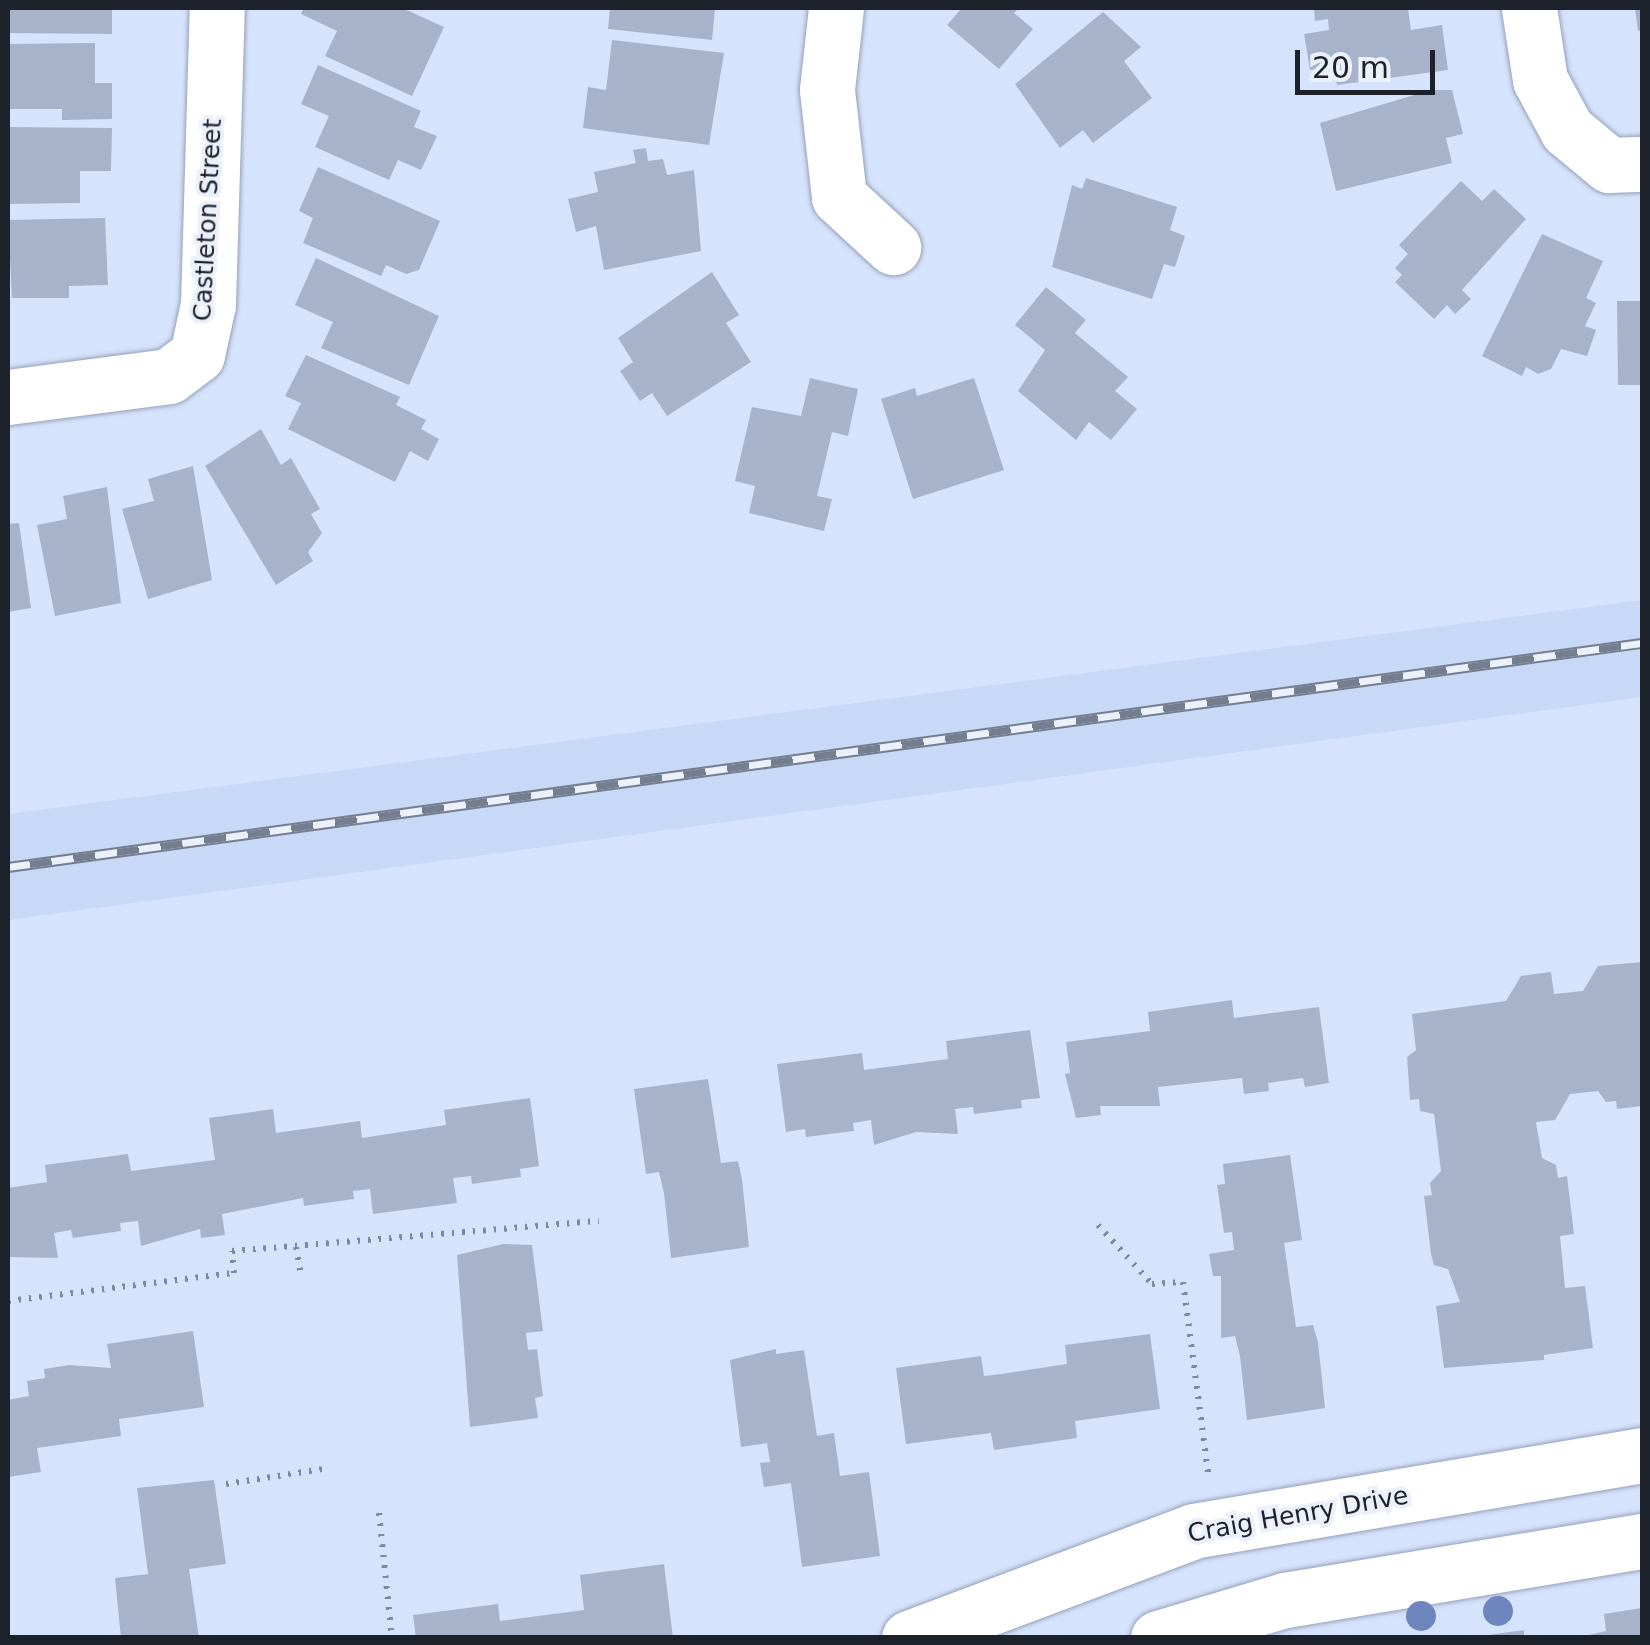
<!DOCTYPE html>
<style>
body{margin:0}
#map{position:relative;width:1650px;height:1645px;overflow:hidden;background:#d6e3fc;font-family:"DejaVu Sans",sans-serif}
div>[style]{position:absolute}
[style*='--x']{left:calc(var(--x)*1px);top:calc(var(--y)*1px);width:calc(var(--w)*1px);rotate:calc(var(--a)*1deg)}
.built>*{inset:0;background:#c8d8f7}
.building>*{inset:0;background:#a7b3cb}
.path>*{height:6px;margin-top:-3px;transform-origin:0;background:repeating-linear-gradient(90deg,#80899b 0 2.5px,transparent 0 10.5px)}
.roads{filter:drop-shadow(0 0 2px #95a1b8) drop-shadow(0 0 2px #95a1b8)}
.minor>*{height:55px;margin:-27.5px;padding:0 27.5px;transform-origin:27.5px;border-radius:27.5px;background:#fff}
.rail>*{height:11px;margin-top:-5.5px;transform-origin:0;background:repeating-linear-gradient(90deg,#ebf0fa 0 22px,#757e8e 0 44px);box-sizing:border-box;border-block:2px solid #757e8e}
.trees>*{width:30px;height:30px;margin:-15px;border-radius:50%;background:#6d86bd}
span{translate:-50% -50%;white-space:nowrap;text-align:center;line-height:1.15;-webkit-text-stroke:8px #ebf0fa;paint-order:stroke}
.street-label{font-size:25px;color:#1c212a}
.frame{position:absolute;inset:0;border:10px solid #1c212a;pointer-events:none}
.scale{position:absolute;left:1295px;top:50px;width:140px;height:45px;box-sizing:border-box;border:5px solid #1c212a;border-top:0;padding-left:12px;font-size:30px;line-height:35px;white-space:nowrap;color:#1c212a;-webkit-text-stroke:8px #ebf0fa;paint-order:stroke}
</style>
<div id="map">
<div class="built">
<div style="clip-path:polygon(1642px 600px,1642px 697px,8px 920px,8px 814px)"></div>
</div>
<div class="building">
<div style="clip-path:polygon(8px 8px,112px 8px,112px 34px,8px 33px)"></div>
<div style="clip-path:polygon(304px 8px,402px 8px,444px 27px,412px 96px,325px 56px,337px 31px,301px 14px)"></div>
<div style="clip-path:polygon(610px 8px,715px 8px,712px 40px,608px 29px)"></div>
<div style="clip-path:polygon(962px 8px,1019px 8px,1014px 13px,1033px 29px,999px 69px,947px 25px)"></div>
<div style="clip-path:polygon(1314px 8px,1408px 8px,1411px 30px,1442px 25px,1448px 70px,1337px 85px,1334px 67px,1310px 70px,1304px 34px,1329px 30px,1328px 19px,1315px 21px)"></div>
<div style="clip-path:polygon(1635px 8px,1642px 8px,1642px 30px,1638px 31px)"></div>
<div style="clip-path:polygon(1103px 12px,1141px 47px,1124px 61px,1152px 98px,1093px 143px,1083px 130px,1060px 148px,1015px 84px)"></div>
<div style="clip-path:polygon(612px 40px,724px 53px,709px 145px,583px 128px,588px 87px,606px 90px)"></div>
<div style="clip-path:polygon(95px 43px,95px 83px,112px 83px,112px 119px,62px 120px,62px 109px,8px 109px,8px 44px)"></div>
<div style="clip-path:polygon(318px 65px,421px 111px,414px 127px,437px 136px,421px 170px,398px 160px,389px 180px,315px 147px,329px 116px,301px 104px)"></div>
<div style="clip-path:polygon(1431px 90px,1452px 90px,1463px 134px,1446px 138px,1452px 163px,1336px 191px,1320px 123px)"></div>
<div style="clip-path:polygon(8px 127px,112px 128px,111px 171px,80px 171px,80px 203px,8px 204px)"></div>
<div style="clip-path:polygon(646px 148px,648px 161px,663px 159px,667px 175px,694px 170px,701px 251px,604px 270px,596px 226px,576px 232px,568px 199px,598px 192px,594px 172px,636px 163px,633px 150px)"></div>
<div style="clip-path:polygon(318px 167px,440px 221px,419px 270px,406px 274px,386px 265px,381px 276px,303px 243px,313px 218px,299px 211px)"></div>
<div style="clip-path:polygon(1086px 178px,1177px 207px,1170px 230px,1185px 236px,1175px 267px,1164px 264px,1152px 299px,1052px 267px,1072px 185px,1082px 189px)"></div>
<div style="clip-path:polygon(1461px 181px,1482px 201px,1494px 189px,1526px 219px,1462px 290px,1471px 299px,1455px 314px,1447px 305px,1434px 319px,1395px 282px,1402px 275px,1395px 268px,1408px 254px,1399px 245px)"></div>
<div style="clip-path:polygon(105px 218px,108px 285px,69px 286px,69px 298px,12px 298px,8px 220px)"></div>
<div style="clip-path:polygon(1542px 234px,1603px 261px,1586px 298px,1596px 303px,1585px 326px,1596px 330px,1587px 356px,1561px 349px,1551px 369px,1538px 374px,1526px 367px,1522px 376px,1482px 356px)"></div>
<div style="clip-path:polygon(316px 258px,439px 316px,409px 385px,321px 348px,333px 322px,295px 305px)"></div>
<div style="clip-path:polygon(712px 272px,739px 315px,726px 323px,751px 362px,667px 416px,652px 393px,640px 401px,620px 371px,633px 362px,618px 338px)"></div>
<div style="clip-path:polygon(1046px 287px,1086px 320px,1075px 333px,1128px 377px,1115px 391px,1137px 409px,1111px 440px,1089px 422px,1076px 440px,1018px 391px,1045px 350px,1015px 325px)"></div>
<div style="clip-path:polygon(1617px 301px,1642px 301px,1642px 385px,1618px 385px)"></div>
<div style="clip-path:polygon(306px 355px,400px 397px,396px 405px,426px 420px,421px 429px,439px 439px,428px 461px,410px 451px,395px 482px,288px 429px,301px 403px,285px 396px)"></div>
<div style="clip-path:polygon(810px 378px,858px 389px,848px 436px,832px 432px,817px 496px,832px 499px,824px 531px,749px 513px,755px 486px,735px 481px,752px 407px,801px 416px)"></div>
<div style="clip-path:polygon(974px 378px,1004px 470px,913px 499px,881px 399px,915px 388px,917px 396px)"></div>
<div style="clip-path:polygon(261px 429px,281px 465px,291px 458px,320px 509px,311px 514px,322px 533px,308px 552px,313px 561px,276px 585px,205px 466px)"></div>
<div style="clip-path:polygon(193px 466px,212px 580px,148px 599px,122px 509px,154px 501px,148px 479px)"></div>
<div style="clip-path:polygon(107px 487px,121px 603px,55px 616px,37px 525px,67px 519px,63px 496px)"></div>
<div style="clip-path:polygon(19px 523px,31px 608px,8px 612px,8px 524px)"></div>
<div style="clip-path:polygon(1642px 962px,1642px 1106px,1617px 1109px,1616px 1101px,1606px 1102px,1598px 1091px,1570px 1094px,1555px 1120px,1536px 1122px,1542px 1158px,1556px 1165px,1558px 1178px,1567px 1176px,1574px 1234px,1560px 1236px,1565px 1288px,1585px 1286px,1593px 1348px,1544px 1355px,1544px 1360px,1444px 1368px,1436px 1306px,1460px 1302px,1448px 1269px,1434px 1265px,1431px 1254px,1424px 1196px,1432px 1195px,1430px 1183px,1441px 1171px,1434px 1114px,1420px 1111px,1419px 1099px,1410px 1100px,1407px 1057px,1416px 1050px,1412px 1014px,1506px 1001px,1521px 976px,1551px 972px,1554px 994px,1583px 991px,1598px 966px)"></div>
<div style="clip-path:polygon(1232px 1000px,1234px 1018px,1319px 1007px,1329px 1083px,1305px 1087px,1303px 1078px,1268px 1083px,1269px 1091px,1244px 1094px,1242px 1078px,1158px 1087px,1160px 1106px,1100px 1106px,1101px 1115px,1076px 1118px,1065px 1074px,1070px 1073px,1066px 1042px,1150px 1031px,1148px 1012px)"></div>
<div style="clip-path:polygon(1030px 1030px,1040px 1098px,1021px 1100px,1022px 1108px,974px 1114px,973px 1107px,955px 1109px,958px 1134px,916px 1132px,874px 1145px,871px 1120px,853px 1123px,854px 1131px,806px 1137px,805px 1129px,786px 1132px,777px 1064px,862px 1053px,864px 1070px,948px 1059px,946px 1041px)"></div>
<div style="clip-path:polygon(708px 1079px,721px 1163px,738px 1161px,742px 1179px,749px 1247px,671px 1258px,664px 1193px,659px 1172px,646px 1174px,634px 1089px)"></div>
<div style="clip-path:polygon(530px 1098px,539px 1166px,520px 1169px,521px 1177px,472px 1184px,471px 1176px,453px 1178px,457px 1203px,373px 1214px,370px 1189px,353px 1191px,354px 1199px,304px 1206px,303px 1198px,222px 1214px,225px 1235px,201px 1238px,200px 1229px,141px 1246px,138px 1221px,120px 1223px,121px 1231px,73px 1238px,71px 1230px,54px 1233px,58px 1258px,8px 1257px,8px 1188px,47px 1182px,45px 1165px,128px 1154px,131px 1171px,215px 1160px,209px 1118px,273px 1109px,276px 1133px,360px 1121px,362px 1138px,446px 1125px,444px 1110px)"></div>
<div style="clip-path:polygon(1290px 1155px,1302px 1240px,1284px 1243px,1296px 1327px,1313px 1325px,1318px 1342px,1325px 1408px,1247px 1420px,1240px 1356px,1235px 1336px,1221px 1338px,1221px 1276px,1213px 1276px,1209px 1254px,1234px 1250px,1232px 1232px,1224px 1233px,1217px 1185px,1225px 1184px,1223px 1164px)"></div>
<div style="clip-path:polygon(503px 1244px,532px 1245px,543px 1331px,526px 1333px,528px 1350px,537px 1349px,543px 1396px,535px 1398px,538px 1418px,470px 1427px,457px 1255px)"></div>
<div style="clip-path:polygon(193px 1331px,204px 1407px,119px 1419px,121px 1436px,37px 1448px,41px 1472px,8px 1477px,8px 1400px,29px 1396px,27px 1381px,45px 1378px,44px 1369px,69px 1365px,111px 1368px,107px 1344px)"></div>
<div style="clip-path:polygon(1150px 1334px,1160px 1409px,1075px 1421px,1077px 1438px,994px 1450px,991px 1433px,906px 1444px,896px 1368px,981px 1356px,984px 1376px,1001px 1374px,1067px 1364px,1065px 1345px)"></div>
<div style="clip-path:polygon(776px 1349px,776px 1354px,804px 1350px,817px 1436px,834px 1433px,840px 1476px,869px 1472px,880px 1556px,802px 1567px,791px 1483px,764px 1487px,760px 1463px,770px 1462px,767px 1443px,741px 1447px,730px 1360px)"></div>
<div style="clip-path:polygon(214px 1480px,226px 1564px,189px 1569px,199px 1638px,121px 1638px,115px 1578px,148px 1574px,137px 1488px)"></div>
<div style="clip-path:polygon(664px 1564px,673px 1638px,416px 1638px,413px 1615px,498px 1604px,500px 1621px,584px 1610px,580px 1575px)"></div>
<div style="clip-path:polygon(1642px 1608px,1642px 1638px,1577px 1638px,1606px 1631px,1604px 1614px)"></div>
<div style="clip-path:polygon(1524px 1630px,1524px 1638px,1488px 1638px,1488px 1635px)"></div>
</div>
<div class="path">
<div style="--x:1098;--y:1225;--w:80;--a:47.5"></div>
<div style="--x:1152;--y:1284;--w:31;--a:-4"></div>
<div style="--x:1183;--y:1282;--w:199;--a:82.5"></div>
<div style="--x:296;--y:1247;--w:28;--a:80"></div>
<div style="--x:8;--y:1301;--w:228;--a:-7.1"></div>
<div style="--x:234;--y:1273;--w:22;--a:-95"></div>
<div style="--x:232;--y:1251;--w:368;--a:-4.7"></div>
<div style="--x:226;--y:1484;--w:104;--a:-8.8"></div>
<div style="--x:379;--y:1513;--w:126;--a:84.1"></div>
</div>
<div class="roads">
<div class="minor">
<div style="--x:836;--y:8;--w:82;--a:96.3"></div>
<div style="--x:827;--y:90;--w:108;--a:83.6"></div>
<div style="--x:839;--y:197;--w:74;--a:42.8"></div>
<div style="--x:1529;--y:8;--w:73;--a:81.3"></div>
<div style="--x:1540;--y:80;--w:57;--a:61.6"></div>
<div style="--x:1567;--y:130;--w:55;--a:39.8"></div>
<div style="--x:1609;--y:165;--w:33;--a:-2"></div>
<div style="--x:8;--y:397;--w:162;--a:-7.4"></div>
<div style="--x:169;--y:376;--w:35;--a:-37"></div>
<div style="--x:197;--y:355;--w:52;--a:-77.8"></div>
<div style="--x:208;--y:304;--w:296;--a:-88.3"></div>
<div style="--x:909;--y:1638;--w:303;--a:-20.6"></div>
<div style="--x:1193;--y:1531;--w:455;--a:-9.6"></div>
<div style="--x:1158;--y:1638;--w:133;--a:-16.7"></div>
<div style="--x:1285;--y:1600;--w:362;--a:-9.4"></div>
</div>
</div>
<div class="rail">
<div style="--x:8;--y:867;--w:1649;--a:-7.81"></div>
</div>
<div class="trees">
<div style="left:1498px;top:1611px"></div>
<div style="left:1421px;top:1616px"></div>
</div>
<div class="street-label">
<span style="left:208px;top:220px;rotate:-87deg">Castleton Street</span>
<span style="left:1298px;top:1515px;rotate:-10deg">Craig Henry Drive</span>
</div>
<div class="frame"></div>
<div class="scale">20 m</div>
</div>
